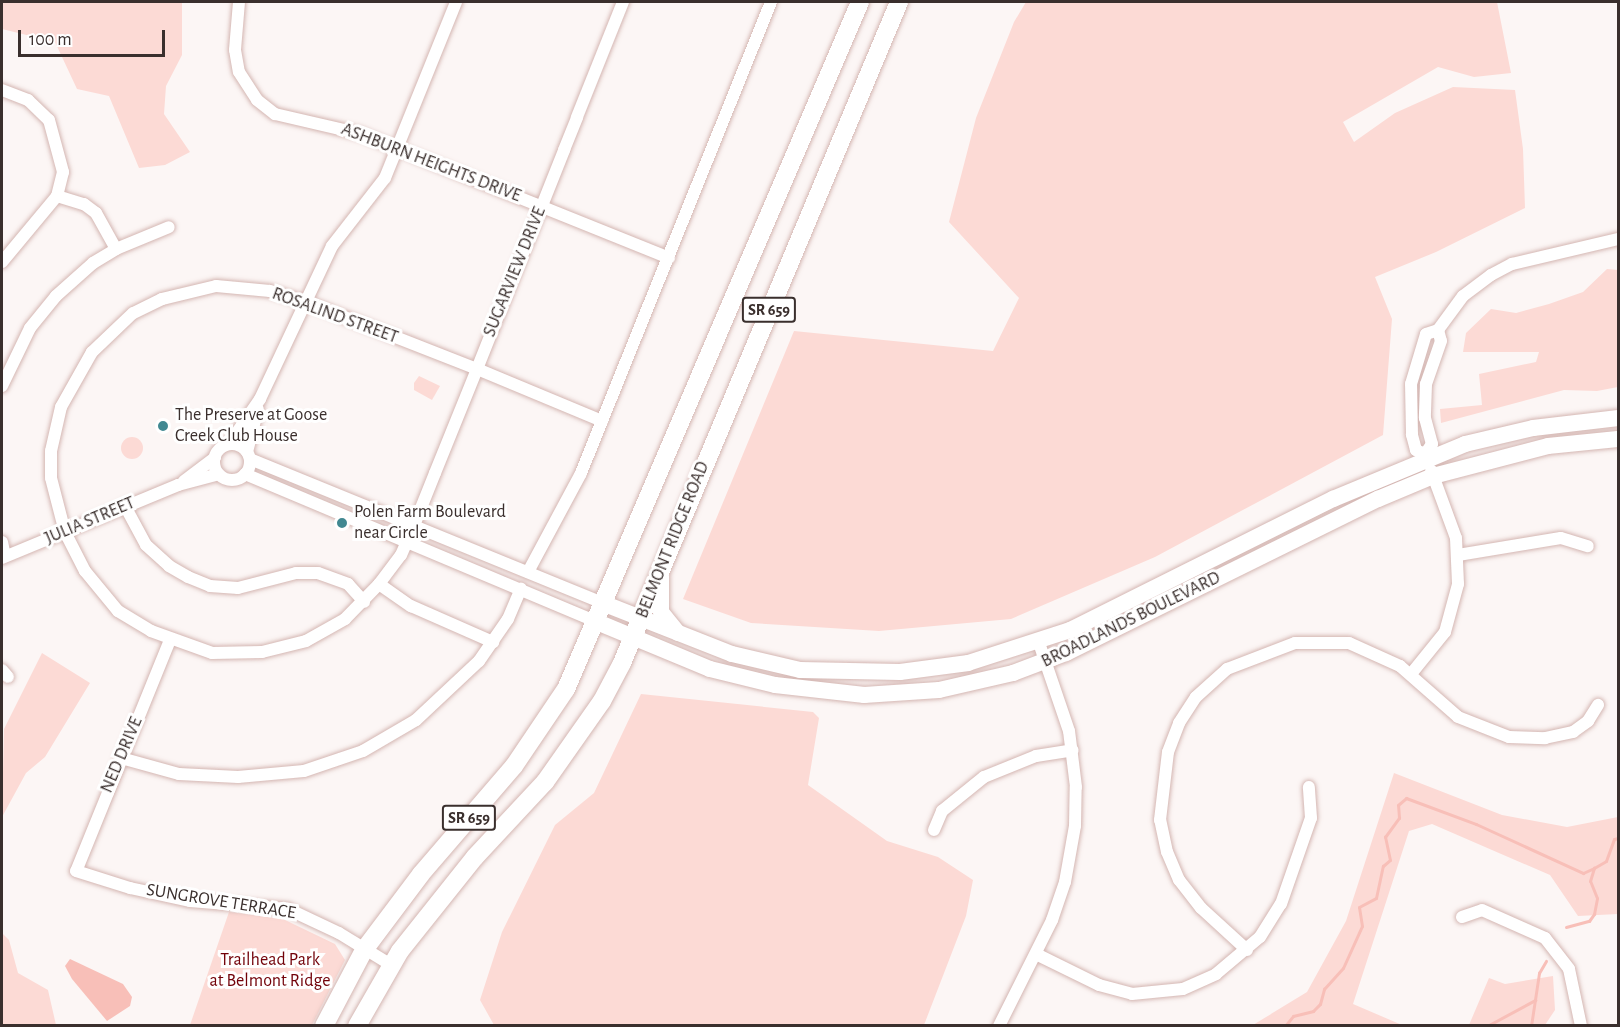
<!DOCTYPE html>
<style>
body{margin:0}
#map{position:relative;width:1620px;height:1027px;overflow:hidden;background:#fcf6f5;font-family:"Alegreya Sans",sans-serif}
div>[style]{position:absolute}
[style*='--x']{left:calc(var(--x)*1px);top:calc(var(--y)*1px);width:calc(var(--w)*1px);rotate:calc(var(--a)*1deg)}
.green>*{inset:0;background:#fcdad5}
.round{border-radius:50%}
.water>*{inset:0;background:#f8bfb8}
.stream>*{height:3px;margin:-1.5px;padding:0 1.5px;transform-origin:1.5px;border-radius:1.5px;background:#f8bfb8}
.roads{filter:drop-shadow(0 0 2px #d4b6b2) drop-shadow(0 0 2px #d4b6b2)}
.minor>*{height:12px;margin:-6px;padding:0 6px;transform-origin:6px;border-radius:6px;background:#fff}
.minor>.ring{margin:-6px;padding:0;box-sizing:content-box;background:none;border:12px solid #fff;border-radius:50%}
.secondary>*{height:16px;margin:-8px;padding:0 8px;transform-origin:8px;border-radius:8px;background:#fff}
.primary>*{height:18px;margin:-9px;padding:0 9px;transform-origin:9px;border-radius:9px;background:#fff}
.dots>*{width:16px;height:16px;translate:-50% -50%;box-sizing:border-box;border:3px solid #fff;border-radius:50%}
span{translate:-50% -50%;white-space:nowrap;text-align:center;line-height:1.15;-webkit-text-stroke:6px #fff;paint-order:stroke}
.shield-label span{padding:2px 4px;background:#fff;border:2px solid;border-radius:4px;-webkit-text-stroke-width:0}
.shield-label{font-size:16px;color:#3a2f2d;font-weight:700}
.street-label{font-size:18px;color:#3a2f2d}
.poi-label{font-size:18px;color:#3a2f2d}
.left{translate:0 -50%;text-align:left}
.park-label{font-size:18px;color:#720209}
.frame{position:absolute;inset:0;border:3px solid #3a2f2d;pointer-events:none}
.scale{position:absolute;left:18px;top:30px;width:147px;height:27px;box-sizing:border-box;border:3px solid #3a2f2d;border-top:0;padding-left:8px;font-size:18px;line-height:21px;white-space:nowrap;color:#3a2f2d;-webkit-text-stroke:4px #fff;paint-order:stroke}
</style>
<div id="map">
<div class="green">
<div style="clip-path:polygon(2px 2px,182px 2px,182px 55px,166px 86px,164px 114px,190px 152px,165px 165px,139px 168px,109px 96px,77px 89px,55px 42px,2px 29px)"></div>
<div style="clip-path:polygon(1026px 2px,1497px 2px,1511px 73px,1474px 77px,1438px 67px,1343px 122px,1354px 142px,1395px 113px,1453px 87px,1515px 90px,1523px 149px,1525px 208px,1436px 252px,1375px 277px,1392px 319px,1383px 435px,1155px 557px,1011px 619px,879px 631px,751px 623px,683px 599px,794px 331px,993px 351px,1019px 298px,949px 222px,976px 118px,1014px 22px)"></div>
<div style="clip-path:polygon(1607px 269px,1618px 270px,1618px 387px,1597px 391px,1564px 390px,1441px 423px,1440px 409px,1482px 405px,1479px 374px,1536px 362px,1539px 352px,1463px 352px,1466px 333px,1491px 309px,1516px 313px,1549px 304px,1583px 292px)"></div>
<div style="clip-path:polygon(419px 376px,440px 386px,432px 400px,414px 390px,414px 383px)"></div>
<div class="round" style="left:121px;top:437px;width:22px;height:22px"></div>
<div style="clip-path:polygon(42px 653px,90px 683px,45px 757px,26px 773px,2px 817px,4px 729px)"></div>
<div style="clip-path:polygon(641px 694px,813px 712px,819px 718px,808px 785px,887px 841px,938px 857px,973px 880px,966px 916px,924px 1025px,494px 1025px,480px 1000px,502px 932px,555px 825px,594px 793px)"></div>
<div style="clip-path:polygon(1394px 773px,1502px 815px,1567px 827px,1618px 817px,1618px 914px,1578px 916px,1550px 875px,1432px 824px,1409px 831px,1353px 1004px,1402px 1025px,1253px 1025px,1307px 992px,1346px 921px)"></div>
<div style="clip-path:polygon(229px 912px,283px 919px,335px 944px,345px 960px,312px 1025px,190px 1025px)"></div>
<div style="clip-path:polygon(2px 933px,9px 940px,18px 973px,48px 990px,56px 1025px,2px 1025px)"></div>
<div style="clip-path:polygon(1553px 976px,1555px 1010px,1545px 1025px,1469px 1025px,1489px 978px,1505px 984px)"></div>
</div>
<div class="water">
<div style="clip-path:polygon(70px 959px,123px 984px,132px 997px,130px 1006px,107px 1021px,72px 979px,65px 966px)"></div>
</div>
<div class="stream">
<div style="--x:1566;--y:927;--w:24;--a:-15"></div>
<div style="--x:1589;--y:921;--w:9;--a:-54"></div>
<div style="--x:1594;--y:914;--w:16;--a:-79"></div>
<div style="--x:1597;--y:898;--w:18;--a:-112"></div>
<div style="--x:1590;--y:881;--w:14;--a:-73"></div>
<div style="--x:1594;--y:868;--w:14;--a:-30"></div>
<div style="--x:1606;--y:861;--w:23;--a:-70"></div>
<div style="--x:1614;--y:839;--w:4;--a:-14"></div>
<div style="--x:1285;--y:1026;--w:13;--a:-51"></div>
<div style="--x:1293;--y:1016;--w:21;--a:-14"></div>
<div style="--x:1313;--y:1011;--w:10;--a:-45"></div>
<div style="--x:1320;--y:1004;--w:16;--a:-75"></div>
<div style="--x:1324;--y:989;--w:28;--a:-48"></div>
<div style="--x:1343;--y:968;--w:46;--a:-65.7"></div>
<div style="--x:1362;--y:926;--w:19;--a:-99"></div>
<div style="--x:1359;--y:907;--w:19;--a:-28"></div>
<div style="--x:1376;--y:898;--w:33;--a:-78"></div>
<div style="--x:1383;--y:866;--w:9;--a:-41"></div>
<div style="--x:1390;--y:860;--w:24;--a:-102"></div>
<div style="--x:1385;--y:837;--w:24;--a:-54"></div>
<div style="--x:1399;--y:818;--w:13;--a:-94"></div>
<div style="--x:1398;--y:805;--w:11;--a:-41"></div>
<div style="--x:1406;--y:798;--w:75;--a:20.4"></div>
<div style="--x:1476;--y:824;--w:118;--a:24.6"></div>
<div style="--x:1583;--y:873;--w:12;--a:-24"></div>
<div style="--x:1487;--y:1026;--w:55;--a:-28.4"></div>
<div style="--x:1531;--y:1026;--w:54;--a:-81.4"></div>
<div style="--x:1539;--y:973;--w:14;--a:-60"></div>
</div>
<div class="roads">
<div class="minor">
<div style="--x:239;--y:2;--w:48;--a:94.8"></div>
<div style="--x:235;--y:50;--w:22;--a:80"></div>
<div style="--x:239;--y:72;--w:33;--a:57"></div>
<div style="--x:257;--y:100;--w:23;--a:38"></div>
<div style="--x:275;--y:114;--w:88;--a:13.1"></div>
<div style="--x:361;--y:134;--w:332;--a:21.9"></div>
<div style="--x:2;--y:90;--w:28;--a:21"></div>
<div style="--x:28;--y:100;--w:29;--a:44"></div>
<div style="--x:49;--y:120;--w:54;--a:74.9"></div>
<div style="--x:63;--y:172;--w:25;--a:104"></div>
<div style="--x:57;--y:196;--w:86;--a:129.8"></div>
<div style="--x:57;--y:196;--w:28;--a:17"></div>
<div style="--x:84;--y:204;--w:15;--a:37"></div>
<div style="--x:96;--y:213;--w:41;--a:60.9"></div>
<div style="--x:1438;--y:330;--w:11;--a:75"></div>
<div style="--x:1441;--y:341;--w:46;--a:109.2"></div>
<div style="--x:1426;--y:384;--w:34;--a:92"></div>
<div style="--x:1425;--y:418;--w:27;--a:75"></div>
<div style="--x:1432;--y:444;--w:12;--a:125"></div>
<div style="--x:1425;--y:454;--w:10;--a:-156"></div>
<div style="--x:1416;--y:450;--w:16;--a:-105"></div>
<div style="--x:1412;--y:435;--w:51;--a:-91.1"></div>
<div style="--x:1411;--y:384;--w:52;--a:-73.3"></div>
<div style="--x:1426;--y:334;--w:13;--a:-18"></div>
<div style="--x:1438;--y:330;--w:42;--a:-53.7"></div>
<div style="--x:1463;--y:296;--w:35;--a:-37"></div>
<div style="--x:1491;--y:275;--w:24;--a:-28"></div>
<div style="--x:1512;--y:264;--w:109;--a:-13.3"></div>
<div style="--x:2;--y:386;--w:64;--a:-64.2"></div>
<div style="--x:30;--y:328;--w:41;--a:-50.9"></div>
<div style="--x:56;--y:296;--w:50;--a:-41.7"></div>
<div style="--x:93;--y:263;--w:27;--a:-31"></div>
<div style="--x:116;--y:249;--w:57;--a:-22.5"></div>
<div style="--x:602;--y:421;--w:135;--a:-157.4"></div>
<div style="--x:477;--y:369;--w:184;--a:-158.6"></div>
<div style="--x:306;--y:302;--w:38;--a:-163"></div>
<div style="--x:270;--y:291;--w:54;--a:-174.7"></div>
<div style="--x:216;--y:286;--w:56;--a:166.5"></div>
<div style="--x:162;--y:299;--w:32;--a:154"></div>
<div style="--x:133;--y:313;--w:57;--a:136.4"></div>
<div style="--x:92;--y:352;--w:63;--a:119.4"></div>
<div style="--x:61;--y:407;--w:45;--a:102.8"></div>
<div style="--x:51;--y:451;--w:27;--a:90"></div>
<div style="--x:51;--y:478;--w:56;--a:75.5"></div>
<div style="--x:65;--y:532;--w:44;--a:62.9"></div>
<div style="--x:85;--y:571;--w:52;--a:50.5"></div>
<div style="--x:118;--y:611;--w:39;--a:31"></div>
<div style="--x:151;--y:631;--w:65;--a:19.8"></div>
<div style="--x:212;--y:653;--w:50;--a:-1.1"></div>
<div style="--x:262;--y:652;--w:45;--a:-14"></div>
<div style="--x:306;--y:641;--w:45;--a:-29.4"></div>
<div style="--x:345;--y:619;--w:49;--a:-45.8"></div>
<div style="--x:379;--y:584;--w:36;--a:-53"></div>
<div style="--x:401;--y:555;--w:30;--a:-66"></div>
<div style="--x:413;--y:528;--w:59;--a:-68.2"></div>
<div style="--x:435;--y:473;--w:112;--a:-68"></div>
<div style="--x:477;--y:369;--w:236;--a:-68.3"></div>
<div style="--x:564;--y:150;--w:35;--a:-68"></div>
<div style="--x:577;--y:117;--w:124;--a:-68.2"></div>
<div style="--x:229;--y:444;--w:55;--a:-55.4"></div>
<div style="--x:260;--y:399;--w:169;--a:-64.8"></div>
<div style="--x:332;--y:246;--w:86;--a:-52.1"></div>
<div style="--x:385;--y:178;--w:190;--a:-68"></div>
<div class="ring" style="left:214px;top:444px;width:24px;height:24px"></div>
<div style="--x:247;--y:452;--w:44;--a:-75.7"></div>
<div style="--x:250;--y:459;--w:383;--a:22.2"></div>
<div style="--x:245;--y:474;--w:382;--a:22.8"></div>
<div style="--x:184;--y:481;--w:39;--a:-37"></div>
<div style="--x:125;--y:506;--w:44;--a:61.7"></div>
<div style="--x:146;--y:545;--w:31;--a:42"></div>
<div style="--x:169;--y:566;--w:22;--a:30"></div>
<div style="--x:188;--y:577;--w:24;--a:22"></div>
<div style="--x:210;--y:586;--w:28;--a:4"></div>
<div style="--x:238;--y:588;--w:60;--a:-14.5"></div>
<div style="--x:296;--y:573;--w:22;--a:0"></div>
<div style="--x:318;--y:573;--w:32;--a:20"></div>
<div style="--x:348;--y:584;--w:24;--a:48"></div>
<div style="--x:2;--y:542;--w:14;--a:78"></div>
<div style="--x:1458;--y:555;--w:104;--a:-9.4"></div>
<div style="--x:1561;--y:538;--w:28;--a:17"></div>
<div style="--x:2;--y:558;--w:191;--a:-22.5"></div>
<div style="--x:178;--y:485;--w:42;--a:-15"></div>
<div style="--x:528;--y:572;--w:112;--a:-61.8"></div>
<div style="--x:581;--y:473;--w:508;--a:-68.03"></div>
<div style="--x:379;--y:584;--w:39;--a:35"></div>
<div style="--x:411;--y:606;--w:90;--a:23.7"></div>
<div style="--x:170;--y:640;--w:249;--a:112.1"></div>
<div style="--x:76;--y:871;--w:57;--a:17.5"></div>
<div style="--x:130;--y:888;--w:61;--a:12.2"></div>
<div style="--x:190;--y:901;--w:98;--a:4.7"></div>
<div style="--x:288;--y:909;--w:56;--a:25.2"></div>
<div style="--x:339;--y:933;--w:61;--a:31.6"></div>
<div style="--x:2;--y:670;--w:9;--a:49"></div>
<div style="--x:1411;--y:674;--w:54;--a:-51"></div>
<div style="--x:1445;--y:632;--w:50;--a:-74.8"></div>
<div style="--x:1458;--y:584;--w:46;--a:-92.5"></div>
<div style="--x:1456;--y:538;--w:72;--a:-110.2"></div>
<div style="--x:121;--y:758;--w:60;--a:15.4"></div>
<div style="--x:179;--y:774;--w:59;--a:2.9"></div>
<div style="--x:238;--y:777;--w:66;--a:-5.2"></div>
<div style="--x:304;--y:771;--w:62;--a:-18.7"></div>
<div style="--x:363;--y:751;--w:61;--a:-30.3"></div>
<div style="--x:416;--y:720;--w:86;--a:-43.1"></div>
<div style="--x:479;--y:661;--w:51;--a:-55.4"></div>
<div style="--x:508;--y:619;--w:33;--a:-67"></div>
<div style="--x:934;--y:830;--w:21;--a:-67"></div>
<div style="--x:942;--y:811;--w:54;--a:-39"></div>
<div style="--x:984;--y:777;--w:56;--a:-22"></div>
<div style="--x:1036;--y:756;--w:37;--a:-9"></div>
<div style="--x:1462;--y:917;--w:21;--a:-19"></div>
<div style="--x:1482;--y:910;--w:69;--a:24"></div>
<div style="--x:1545;--y:938;--w:39;--a:52"></div>
<div style="--x:1569;--y:969;--w:58;--a:78.1"></div>
<div style="--x:1247;--y:950;--w:62;--a:-137.6"></div>
<div style="--x:1201;--y:908;--w:36;--a:-128"></div>
<div style="--x:1179;--y:880;--w:30;--a:-113"></div>
<div style="--x:1167;--y:852;--w:33;--a:-102"></div>
<div style="--x:1160;--y:820;--w:68;--a:-83.3"></div>
<div style="--x:1168;--y:752;--w:31;--a:-69"></div>
<div style="--x:1179;--y:723;--w:31;--a:-57"></div>
<div style="--x:1196;--y:697;--w:42;--a:-42.1"></div>
<div style="--x:1227;--y:669;--w:73;--a:-20.9"></div>
<div style="--x:1295;--y:643;--w:54;--a:0"></div>
<div style="--x:1349;--y:643;--w:56;--a:24.3"></div>
<div style="--x:1400;--y:666;--w:77;--a:41.3"></div>
<div style="--x:1458;--y:717;--w:55;--a:21.4"></div>
<div style="--x:1509;--y:737;--w:36;--a:2"></div>
<div style="--x:1545;--y:738;--w:29;--a:-12"></div>
<div style="--x:1573;--y:732;--w:19;--a:-36"></div>
<div style="--x:1588;--y:721;--w:19;--a:-58"></div>
<div style="--x:1036;--y:954;--w:70;--a:26.2"></div>
<div style="--x:1099;--y:985;--w:34;--a:15"></div>
<div style="--x:1132;--y:994;--w:51;--a:-5.6"></div>
<div style="--x:1183;--y:989;--w:36;--a:-24"></div>
<div style="--x:1216;--y:974;--w:57;--a:-40.1"></div>
<div style="--x:1260;--y:937;--w:39;--a:-58"></div>
<div style="--x:1281;--y:904;--w:91;--a:-70.8"></div>
<div style="--x:1311;--y:818;--w:31;--a:-94"></div>
<div style="--x:999;--y:1026;--w:119;--a:-63.4"></div>
<div style="--x:1052;--y:920;--w:40;--a:-71.1"></div>
<div style="--x:1065;--y:882;--w:57;--a:-79.9"></div>
<div style="--x:1075;--y:826;--w:39;--a:-89"></div>
<div style="--x:1076;--y:787;--w:56;--a:-97.1"></div>
<div style="--x:1069;--y:731;--w:93;--a:-108.8"></div>
</div>
<div class="secondary">
<div style="--x:661;--y:576;--w:36;--a:90"></div>
<div style="--x:661;--y:612;--w:27;--a:51"></div>
<div style="--x:605;--y:604;--w:136;--a:21.5"></div>
<div style="--x:732;--y:654;--w:70;--a:13.2"></div>
<div style="--x:800;--y:670;--w:100;--a:1.1"></div>
<div style="--x:900;--y:672;--w:69;--a:-7.5"></div>
<div style="--x:968;--y:663;--w:107;--a:-17.9"></div>
<div style="--x:1070;--y:630;--w:294;--a:-26.5"></div>
<div style="--x:1333;--y:499;--w:143;--a:-22.6"></div>
<div style="--x:1465;--y:444;--w:70;--a:-13.2"></div>
<div style="--x:1533;--y:428;--w:86;--a:-6.7"></div>
<div style="--x:597;--y:622;--w:122;--a:22.6"></div>
<div style="--x:710;--y:669;--w:67;--a:13.8"></div>
<div style="--x:775;--y:685;--w:90;--a:6.4"></div>
<div style="--x:864;--y:695;--w:75;--a:-3.8"></div>
<div style="--x:939;--y:690;--w:76;--a:-12.9"></div>
<div style="--x:1013;--y:673;--w:57;--a:-20.7"></div>
<div style="--x:1066;--y:653;--w:348;--a:-26.3"></div>
<div style="--x:1378;--y:499;--w:60;--a:-22.7"></div>
<div style="--x:1433;--y:476;--w:119;--a:-14.6"></div>
<div style="--x:1548;--y:446;--w:70;--a:-5.7"></div>
</div>
<div class="primary">
<div style="--x:324;--y:1026;--w:86;--a:-62.2"></div>
<div style="--x:364;--y:950;--w:95;--a:-53.1"></div>
<div style="--x:421;--y:874;--w:143;--a:-49.3"></div>
<div style="--x:514;--y:766;--w:93;--a:-56"></div>
<div style="--x:566;--y:689;--w:747;--a:-66.83"></div>
<div style="--x:357;--y:1026;--w:86;--a:-60.2"></div>
<div style="--x:400;--y:951;--w:120;--a:-51.4"></div>
<div style="--x:475;--y:857;--w:103;--a:-47"></div>
<div style="--x:545;--y:782;--w:99;--a:-54.9"></div>
<div style="--x:602;--y:701;--w:43;--a:-62.2"></div>
<div style="--x:622;--y:663;--w:717;--a:-67.26"></div>
</div>
</div>
<div class="dots">
<div style="left:163px;top:426px;background:#418891"></div>
<div style="left:342px;top:523px;background:#418891"></div>
</div>
<div class="shield-label">
<span style="left:769px;top:310px">SR 659</span>
<span style="left:469px;top:818px">SR 659</span>
</div>
<div class="street-label">
<span style="left:431px;top:163px;rotate:21deg">ASHBURN HEIGHTS DRIVE</span>
<span style="left:515px;top:272px;rotate:-68deg">SUGARVIEW DRIVE</span>
<span style="left:335px;top:316px;rotate:20deg">ROSALIND STREET</span>
<span style="left:90px;top:521px;rotate:-23deg">JULIA STREET</span>
<span style="left:673px;top:540px;rotate:-68deg">BELMONT RIDGE ROAD</span>
<span style="left:1131px;top:620px;rotate:-26deg">BROADLANDS BOULEVARD</span>
<span style="left:122px;top:755px;rotate:-67deg">NED DRIVE</span>
<span style="left:221px;top:902px;rotate:9deg">SUNGROVE TERRACE</span>
</div>
<div class="poi-label">
<span class="left" style="left:175px;top:426px">The Preserve at Goose<br>Creek Club House</span>
<span class="left" style="left:354px;top:523px">Polen Farm Boulevard<br>near Circle</span>
</div>
<div class="park-label">
<span style="left:270px;top:971px">Trailhead Park<br>at Belmont Ridge</span>
</div>
<div class="frame"></div>
<div class="scale">100 m</div>
</div>
